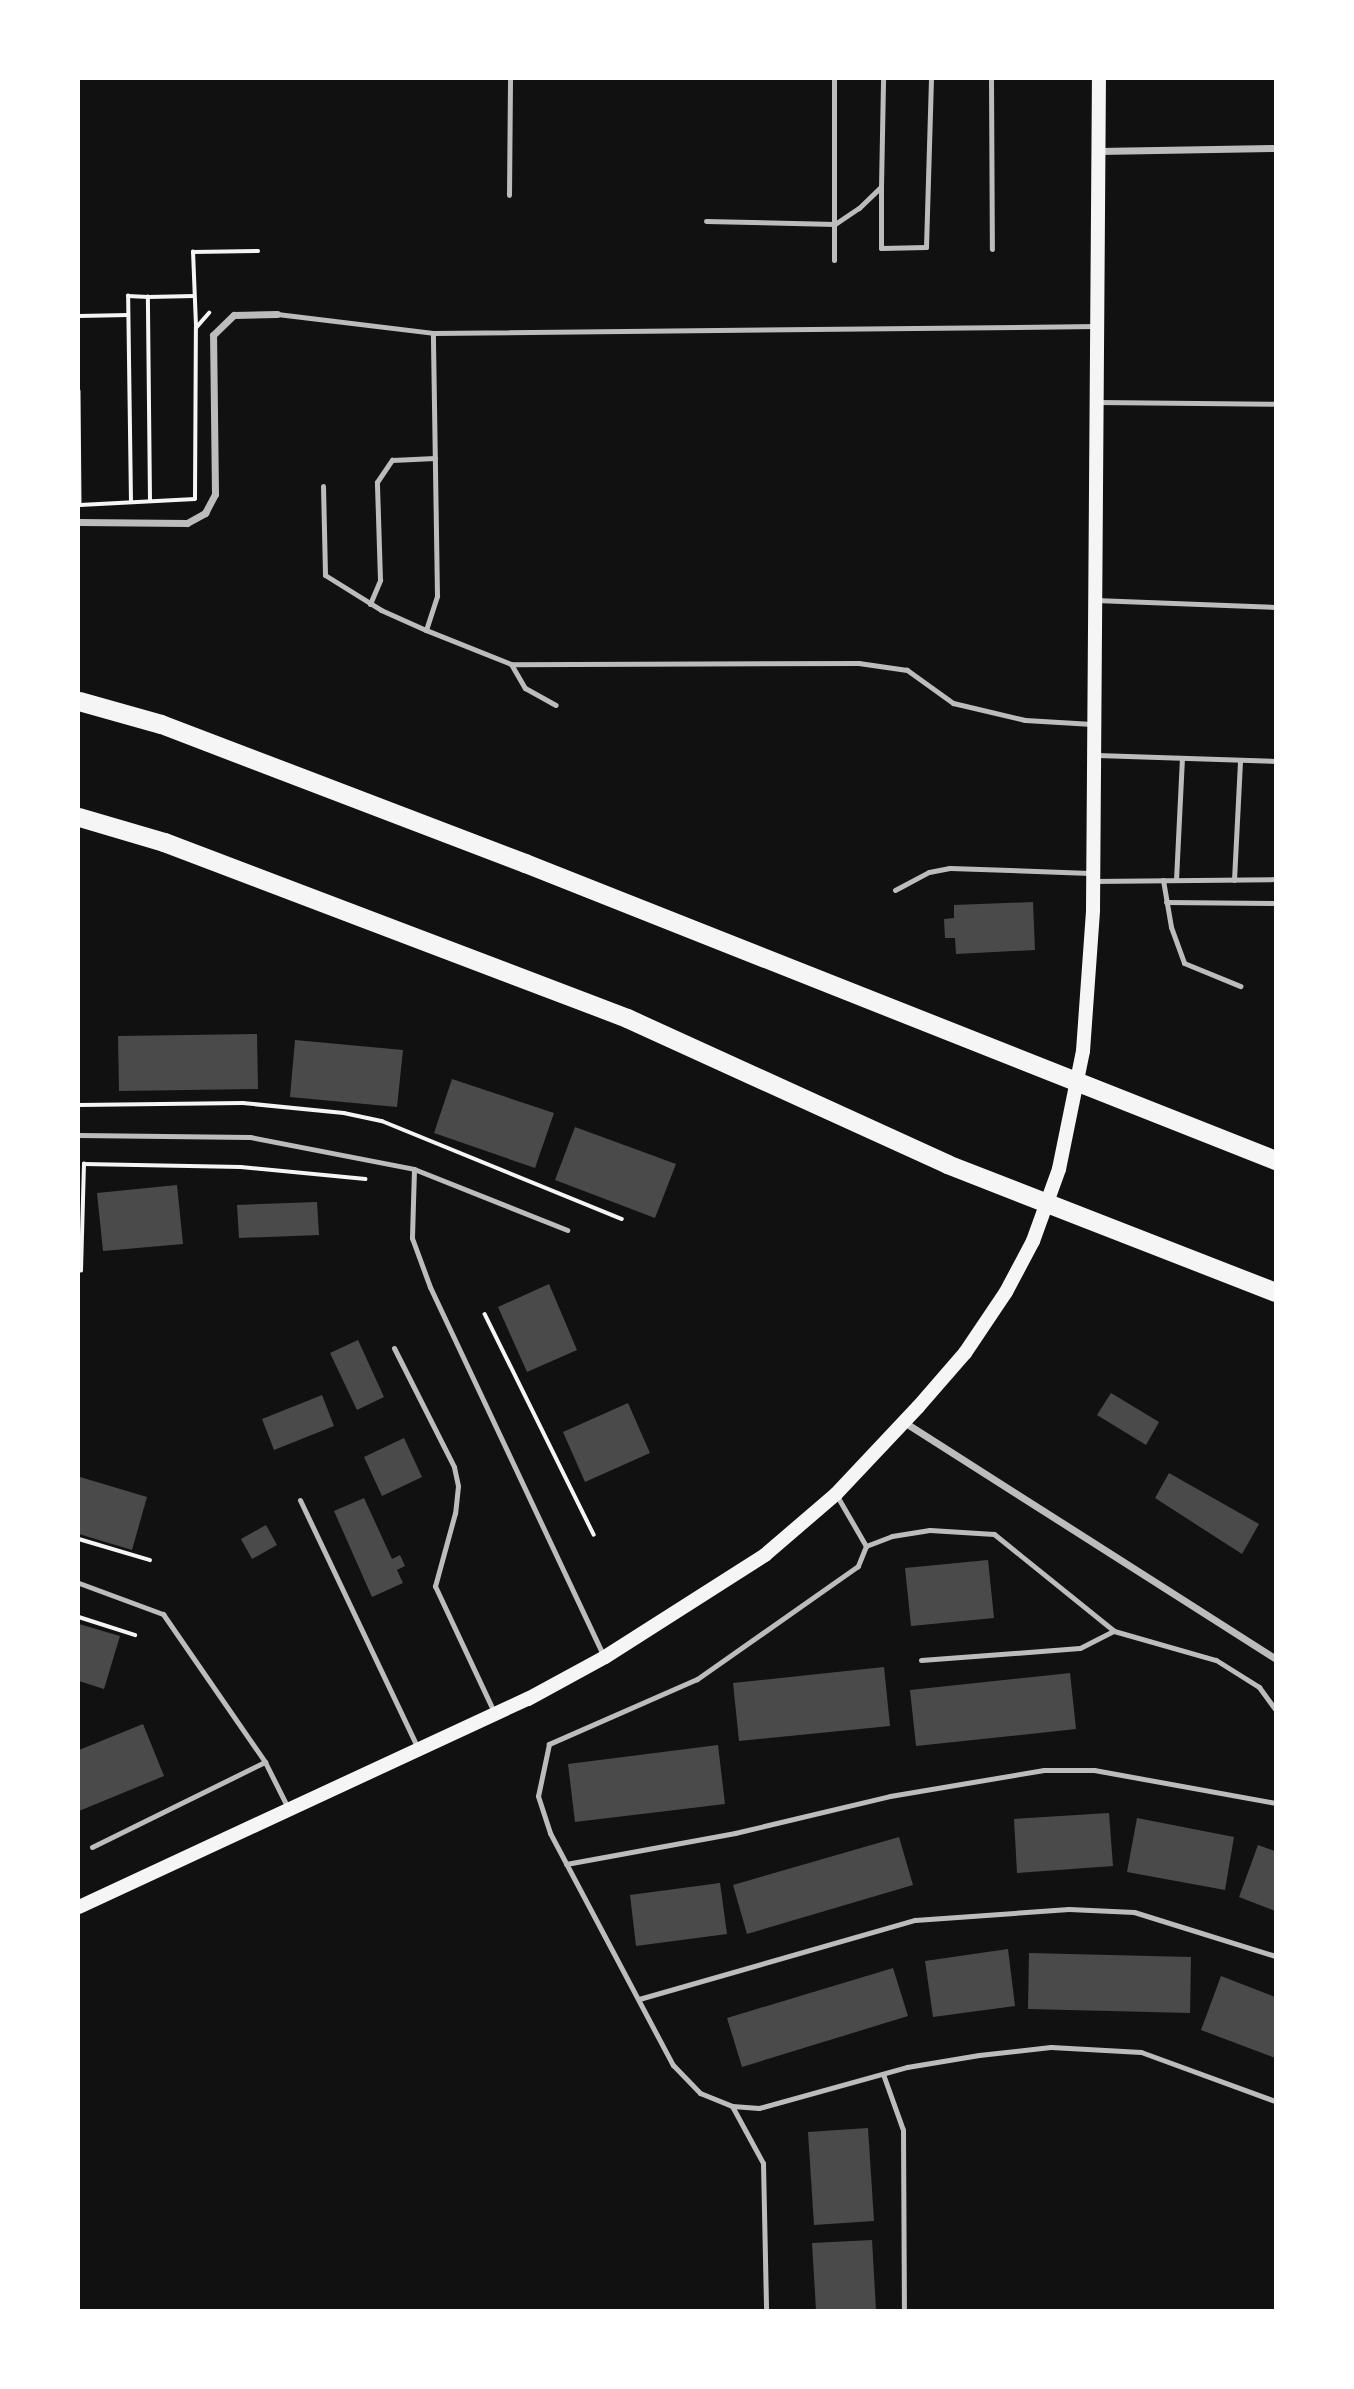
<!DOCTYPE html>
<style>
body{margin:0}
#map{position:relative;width:1354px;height:2389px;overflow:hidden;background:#111;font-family:Montserrat,sans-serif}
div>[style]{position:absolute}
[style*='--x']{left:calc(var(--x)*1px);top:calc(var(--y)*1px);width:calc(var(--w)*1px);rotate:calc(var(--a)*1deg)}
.building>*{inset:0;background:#4a4a4a}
.path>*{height:3.5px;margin:-1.75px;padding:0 1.75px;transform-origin:1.75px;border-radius:1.75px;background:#f5f5f5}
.service>*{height:5px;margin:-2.5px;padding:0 2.5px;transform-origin:2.5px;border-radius:2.5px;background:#bcbcbc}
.minor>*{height:7px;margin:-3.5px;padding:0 3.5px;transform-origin:3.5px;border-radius:3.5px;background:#bcbcbc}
.secondary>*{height:14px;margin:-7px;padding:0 7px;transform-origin:7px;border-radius:7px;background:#f5f5f5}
.motorway>*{height:19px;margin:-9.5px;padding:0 9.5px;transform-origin:9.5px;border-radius:9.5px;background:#f5f5f5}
span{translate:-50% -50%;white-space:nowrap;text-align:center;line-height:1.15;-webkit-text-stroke:5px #fff;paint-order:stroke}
.frame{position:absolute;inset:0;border:80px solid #fff;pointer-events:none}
</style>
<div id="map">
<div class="building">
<div style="clip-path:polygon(1033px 902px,1035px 950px,956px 954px,955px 938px,945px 938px,944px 919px,954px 918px,954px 905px)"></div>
<div style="clip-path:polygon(257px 1034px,258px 1089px,119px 1091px,118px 1036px)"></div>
<div style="clip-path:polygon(295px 1040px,403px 1050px,397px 1107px,290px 1097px)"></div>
<div style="clip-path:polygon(452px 1079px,554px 1113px,535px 1168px,434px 1133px)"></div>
<div style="clip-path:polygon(575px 1127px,676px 1164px,655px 1218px,555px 1180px)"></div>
<div style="clip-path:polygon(177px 1185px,183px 1244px,103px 1251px,97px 1193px)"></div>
<div style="clip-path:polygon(317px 1202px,319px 1235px,239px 1238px,237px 1205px)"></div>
<div style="clip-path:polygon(549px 1284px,577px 1350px,527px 1372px,498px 1307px)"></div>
<div style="clip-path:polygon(358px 1340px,384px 1397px,357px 1410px,330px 1353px)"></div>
<div style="clip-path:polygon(1111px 1393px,1159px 1422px,1146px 1445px,1097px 1415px)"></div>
<div style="clip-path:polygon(322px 1395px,334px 1426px,274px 1450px,262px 1419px)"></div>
<div style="clip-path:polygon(628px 1403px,650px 1453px,585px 1482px,563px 1432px)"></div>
<div style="clip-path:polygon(404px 1438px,422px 1477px,382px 1496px,364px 1457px)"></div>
<div style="clip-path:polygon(1169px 1473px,1259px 1524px,1242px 1554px,1155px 1498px)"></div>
<div style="clip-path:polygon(80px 1477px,147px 1497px,132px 1550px,79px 1534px)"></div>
<div style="clip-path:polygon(364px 1498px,392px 1559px,400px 1555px,405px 1566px,397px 1570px,403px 1583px,372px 1597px,334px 1511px)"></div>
<div style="clip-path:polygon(266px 1525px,277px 1545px,252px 1559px,241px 1539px)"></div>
<div style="clip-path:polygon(988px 1560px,994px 1618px,911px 1626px,905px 1568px)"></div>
<div style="clip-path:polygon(79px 1624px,120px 1636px,104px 1689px,79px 1681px)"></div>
<div style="clip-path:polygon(884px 1667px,890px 1726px,739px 1741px,733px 1683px)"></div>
<div style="clip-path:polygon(1070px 1673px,1076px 1729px,916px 1746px,910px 1690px)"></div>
<div style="clip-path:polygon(143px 1724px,164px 1776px,79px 1811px,79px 1750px)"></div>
<div style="clip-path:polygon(718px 1745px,725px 1804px,575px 1822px,568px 1764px)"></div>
<div style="clip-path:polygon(1109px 1813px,1113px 1866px,1017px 1873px,1014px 1819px)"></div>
<div style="clip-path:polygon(1137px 1818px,1234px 1837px,1225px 1890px,1127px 1872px)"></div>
<div style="clip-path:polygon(899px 1837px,913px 1885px,747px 1934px,733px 1885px)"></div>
<div style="clip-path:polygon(1258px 1845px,1275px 1851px,1275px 1911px,1239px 1897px)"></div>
<div style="clip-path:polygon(720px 1883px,727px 1934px,636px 1946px,630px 1895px)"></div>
<div style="clip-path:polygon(1008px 1949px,1015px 2006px,933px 2017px,925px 1961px)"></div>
<div style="clip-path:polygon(1029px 1953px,1191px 1957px,1190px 2013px,1028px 2009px)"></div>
<div style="clip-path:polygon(893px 1968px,908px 2016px,742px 2067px,727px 2018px)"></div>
<div style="clip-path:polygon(1221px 1976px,1275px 1997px,1275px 2058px,1201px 2030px)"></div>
<div style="clip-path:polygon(868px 2128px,874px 2221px,814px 2225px,808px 2132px)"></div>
<div style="clip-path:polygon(872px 2240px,876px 2310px,816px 2310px,812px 2243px)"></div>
</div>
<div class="path">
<div style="--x:79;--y:316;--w:49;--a:-1.2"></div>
<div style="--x:196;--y:326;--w:74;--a:-92.3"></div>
<div style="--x:193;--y:252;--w:65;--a:-0.9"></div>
<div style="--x:79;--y:391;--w:114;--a:89.5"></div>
<div style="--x:80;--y:505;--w:115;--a:-3"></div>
<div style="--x:195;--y:499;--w:171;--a:-89.7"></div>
<div style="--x:196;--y:328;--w:20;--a:-49"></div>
<div style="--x:150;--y:501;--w:204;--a:-90.6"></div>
<div style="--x:148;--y:297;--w:46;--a:-1.2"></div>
<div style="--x:131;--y:502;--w:206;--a:-90.8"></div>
<div style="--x:128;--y:296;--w:20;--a:3"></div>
<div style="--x:79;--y:1105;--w:164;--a:-0.7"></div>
<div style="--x:243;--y:1103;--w:101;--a:5.7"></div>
<div style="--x:344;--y:1113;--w:39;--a:12"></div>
<div style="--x:382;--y:1121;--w:259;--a:22.2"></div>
<div style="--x:81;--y:1271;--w:107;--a:-88.4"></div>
<div style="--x:84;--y:1164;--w:157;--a:1.1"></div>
<div style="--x:241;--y:1167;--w:125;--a:5.5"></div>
<div style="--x:485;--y:1314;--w:246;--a:63.7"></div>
<div style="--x:79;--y:1539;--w:74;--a:16.5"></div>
<div style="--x:79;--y:1617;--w:59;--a:17.8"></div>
</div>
<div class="service">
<div style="--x:991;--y:79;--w:170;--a:89.7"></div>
<div style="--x:881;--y:187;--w:61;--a:90"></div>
<div style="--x:881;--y:248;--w:45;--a:-1.3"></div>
<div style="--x:926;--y:247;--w:168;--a:-88.3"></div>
<div style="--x:509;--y:195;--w:116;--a:-89.5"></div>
<div style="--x:706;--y:221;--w:129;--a:1.3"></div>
<div style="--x:835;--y:224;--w:29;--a:-34"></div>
<div style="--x:859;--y:208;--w:30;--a:-44"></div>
<div style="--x:881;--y:187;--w:108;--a:-88.9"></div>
<div style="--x:834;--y:260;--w:181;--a:-90"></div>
<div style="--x:277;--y:314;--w:157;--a:6.9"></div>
<div style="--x:1097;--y:402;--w:178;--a:0.6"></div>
<div style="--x:323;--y:486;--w:89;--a:88.7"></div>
<div style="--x:325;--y:575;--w:66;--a:32"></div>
<div style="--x:381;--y:610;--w:49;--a:24"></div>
<div style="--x:1095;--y:600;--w:180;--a:2.2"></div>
<div style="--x:370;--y:604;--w:26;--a:-67"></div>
<div style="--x:380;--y:580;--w:98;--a:-91.8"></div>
<div style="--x:377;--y:482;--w:27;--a:-56"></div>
<div style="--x:392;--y:460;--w:43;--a:-2.7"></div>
<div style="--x:511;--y:664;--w:28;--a:60"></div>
<div style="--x:525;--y:688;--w:35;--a:29"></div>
<div style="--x:1092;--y:724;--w:67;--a:-176.6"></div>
<div style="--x:1025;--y:720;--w:74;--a:-166.7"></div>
<div style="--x:953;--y:703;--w:57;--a:-144.3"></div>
<div style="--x:907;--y:670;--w:49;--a:-171.7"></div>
<div style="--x:859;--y:663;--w:348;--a:179.8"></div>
<div style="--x:511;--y:664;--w:92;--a:-158.2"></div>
<div style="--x:426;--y:630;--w:36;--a:-72"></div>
<div style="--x:437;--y:596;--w:263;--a:-90.9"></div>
<div style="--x:433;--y:333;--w:664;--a:-0.6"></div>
<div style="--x:1097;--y:755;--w:178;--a:1.9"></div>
<div style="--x:1163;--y:880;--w:48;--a:80.3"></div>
<div style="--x:1171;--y:927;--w:38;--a:70"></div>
<div style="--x:1184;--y:963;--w:61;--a:22.3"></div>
<div style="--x:1176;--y:880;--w:122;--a:-87.2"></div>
<div style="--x:1234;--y:880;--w:120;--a:-87.1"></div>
<div style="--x:1093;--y:881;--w:182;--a:-0.6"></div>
<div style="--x:895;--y:890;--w:38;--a:-28"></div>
<div style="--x:929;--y:872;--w:21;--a:-11"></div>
<div style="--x:950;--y:868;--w:140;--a:2"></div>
<div style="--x:1166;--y:902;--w:109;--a:0.5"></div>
<div style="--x:79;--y:1135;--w:171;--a:0.7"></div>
<div style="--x:250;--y:1137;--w:167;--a:11"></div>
<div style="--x:414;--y:1169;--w:69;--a:91.7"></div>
<div style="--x:412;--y:1238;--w:52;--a:69.8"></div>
<div style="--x:430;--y:1287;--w:408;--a:64.8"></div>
<div style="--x:414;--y:1169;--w:165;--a:21.7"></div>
<div style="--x:394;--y:1348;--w:133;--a:63.2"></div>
<div style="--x:454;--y:1467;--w:19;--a:78"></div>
<div style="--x:458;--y:1486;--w:27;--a:96"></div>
<div style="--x:455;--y:1513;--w:76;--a:105.3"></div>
<div style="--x:435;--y:1586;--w:139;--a:64.9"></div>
<div style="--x:837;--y:1496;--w:58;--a:59.9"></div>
<div style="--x:866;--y:1546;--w:22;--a:112"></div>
<div style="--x:858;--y:1566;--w:197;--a:144.9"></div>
<div style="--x:697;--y:1679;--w:162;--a:156.3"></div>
<div style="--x:549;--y:1744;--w:53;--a:101.9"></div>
<div style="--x:538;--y:1796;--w:39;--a:72"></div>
<div style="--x:550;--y:1833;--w:263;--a:62.1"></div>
<div style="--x:673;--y:2065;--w:39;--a:46"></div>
<div style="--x:700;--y:2093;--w:35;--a:22"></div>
<div style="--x:732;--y:2106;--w:27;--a:4"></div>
<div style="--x:759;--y:2108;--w:154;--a:-15.5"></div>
<div style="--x:907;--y:2067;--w:73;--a:-9.5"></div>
<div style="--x:979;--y:2055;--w:72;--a:-6.3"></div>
<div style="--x:1051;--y:2047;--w:90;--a:3.2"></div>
<div style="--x:1141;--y:2052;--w:143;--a:20.1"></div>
<div style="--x:300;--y:1500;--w:275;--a:64.6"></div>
<div style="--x:866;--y:1546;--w:28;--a:-21"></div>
<div style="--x:892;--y:1536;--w:38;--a:-9"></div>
<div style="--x:930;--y:1530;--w:64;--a:3.6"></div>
<div style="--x:994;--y:1534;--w:154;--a:38.9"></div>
<div style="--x:1114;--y:1631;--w:106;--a:15.9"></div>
<div style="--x:1216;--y:1660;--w:51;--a:32.1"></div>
<div style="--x:1259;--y:1687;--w:27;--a:54"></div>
<div style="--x:79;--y:1583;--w:90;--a:20.3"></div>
<div style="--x:163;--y:1614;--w:180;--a:55.4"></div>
<div style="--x:265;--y:1762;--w:51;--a:63.4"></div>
<div style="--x:921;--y:1660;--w:159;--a:-4.3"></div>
<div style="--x:1080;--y:1648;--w:38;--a:-27"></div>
<div style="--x:92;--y:1847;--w:193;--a:-26.2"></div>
<div style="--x:566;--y:1864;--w:172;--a:-10.4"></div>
<div style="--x:735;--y:1833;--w:159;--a:-13.4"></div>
<div style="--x:890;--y:1796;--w:156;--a:-9.6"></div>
<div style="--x:1044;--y:1770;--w:50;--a:0"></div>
<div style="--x:1094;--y:1770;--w:184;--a:10.3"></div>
<div style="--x:639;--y:1999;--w:287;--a:-16"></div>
<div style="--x:915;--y:1920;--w:154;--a:-4.1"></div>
<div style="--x:1069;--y:1909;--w:65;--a:2.6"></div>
<div style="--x:1134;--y:1912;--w:148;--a:17.3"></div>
<div style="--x:883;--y:2074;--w:59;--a:70.3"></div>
<div style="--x:903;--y:2130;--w:180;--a:89.7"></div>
<div style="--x:732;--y:2106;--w:65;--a:61.5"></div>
<div style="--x:763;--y:2163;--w:147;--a:88.8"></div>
</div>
<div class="minor">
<div style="--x:1099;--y:151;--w:176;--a:-1"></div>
<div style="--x:79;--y:522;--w:108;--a:0.5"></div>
<div style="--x:187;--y:523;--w:21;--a:-29"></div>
<div style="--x:205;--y:513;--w:21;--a:-62"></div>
<div style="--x:215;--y:494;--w:159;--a:-90.7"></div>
<div style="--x:213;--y:335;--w:29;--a:-44"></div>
<div style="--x:234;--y:315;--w:43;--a:-1.3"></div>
<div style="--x:904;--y:1422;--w:440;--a:32.5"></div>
</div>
<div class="secondary">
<div style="--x:79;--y:1907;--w:495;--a:-24.9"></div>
<div style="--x:528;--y:1699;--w:88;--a:-28.6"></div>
<div style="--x:605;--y:1657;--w:190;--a:-32.5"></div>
<div style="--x:765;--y:1555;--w:94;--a:-40.7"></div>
<div style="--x:836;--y:1494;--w:120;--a:-46.7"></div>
<div style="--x:918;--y:1407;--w:72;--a:-49"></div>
<div style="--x:965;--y:1353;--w:73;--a:-56.1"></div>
<div style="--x:1006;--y:1292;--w:58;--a:-62.1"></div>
<div style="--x:1033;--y:1241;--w:77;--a:-70.1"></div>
<div style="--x:1059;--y:1169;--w:120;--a:-78.5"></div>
<div style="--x:1083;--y:1051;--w:141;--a:-85.9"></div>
<div style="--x:1093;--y:910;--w:831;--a:-89.59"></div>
</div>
<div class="motorway">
<div style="--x:79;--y:701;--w:85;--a:15.7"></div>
<div style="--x:161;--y:724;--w:390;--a:20.9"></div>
<div style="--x:525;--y:863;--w:807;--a:21.6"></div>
<div style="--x:79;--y:817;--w:89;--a:16.4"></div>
<div style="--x:164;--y:842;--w:495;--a:20.8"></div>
<div style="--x:627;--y:1018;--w:352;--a:24.5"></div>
<div style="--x:947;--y:1164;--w:352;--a:21.3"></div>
</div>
<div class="frame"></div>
</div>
